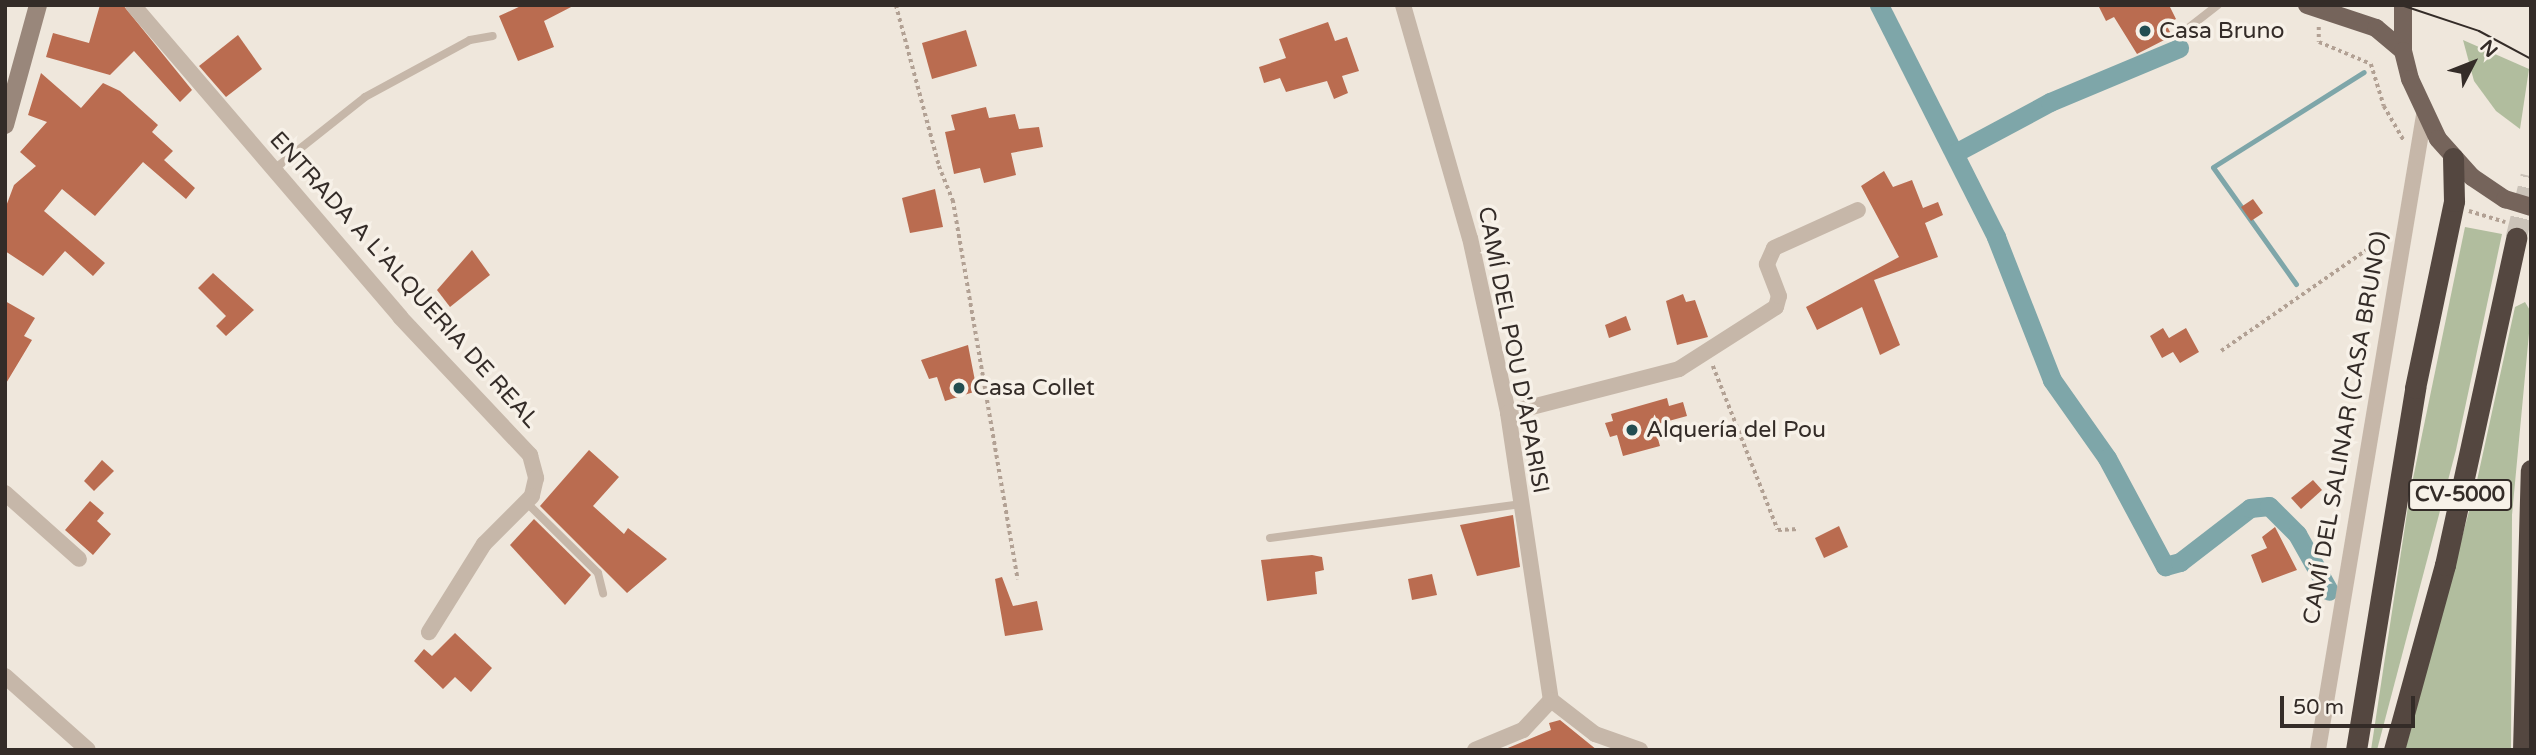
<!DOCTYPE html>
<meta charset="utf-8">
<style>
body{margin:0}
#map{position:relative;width:2536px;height:755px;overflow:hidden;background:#efe7dc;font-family:"Varela Round",sans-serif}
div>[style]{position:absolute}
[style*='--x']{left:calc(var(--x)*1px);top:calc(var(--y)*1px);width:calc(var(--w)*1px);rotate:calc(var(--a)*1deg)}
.green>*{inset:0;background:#b1bd9e}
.stream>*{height:5px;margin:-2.5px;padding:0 2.5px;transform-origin:2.5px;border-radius:2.5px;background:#7ea6a9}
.canal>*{height:19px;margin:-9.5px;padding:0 9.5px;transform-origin:9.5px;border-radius:9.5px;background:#7ea6a9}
.building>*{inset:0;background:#ba6c50}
.highway-tunnel>*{height:21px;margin-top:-10.5px;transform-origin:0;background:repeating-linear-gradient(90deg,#cac2b8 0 21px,transparent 0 31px)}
.path>*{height:3.5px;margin-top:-1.75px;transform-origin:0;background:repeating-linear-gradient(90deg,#b2a194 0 3.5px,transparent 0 7px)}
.lane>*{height:8px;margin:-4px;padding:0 4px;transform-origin:4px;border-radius:4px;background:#c6b7a9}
.street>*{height:16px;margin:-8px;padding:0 8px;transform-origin:8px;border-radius:8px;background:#c6b7a9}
.secondary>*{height:18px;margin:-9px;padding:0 9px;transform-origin:9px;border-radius:9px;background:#99877b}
.primary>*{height:18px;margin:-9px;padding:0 9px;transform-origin:9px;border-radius:9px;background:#75645b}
.highway>*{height:21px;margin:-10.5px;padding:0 10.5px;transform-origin:10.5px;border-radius:10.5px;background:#544740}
.tram>*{height:2px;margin:-1px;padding:0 1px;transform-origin:1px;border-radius:1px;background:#342c28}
.dots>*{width:19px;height:19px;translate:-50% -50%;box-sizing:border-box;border:4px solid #f7f1e8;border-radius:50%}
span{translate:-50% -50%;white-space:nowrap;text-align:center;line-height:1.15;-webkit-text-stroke:7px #f7f1e8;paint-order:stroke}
.shield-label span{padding:2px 5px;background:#f7f1e8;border:2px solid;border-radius:5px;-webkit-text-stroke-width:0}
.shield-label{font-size:21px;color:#342c28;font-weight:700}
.poi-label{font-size:23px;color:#342c28}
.left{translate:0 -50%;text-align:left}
.street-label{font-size:23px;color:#342c28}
.frame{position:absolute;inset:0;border:7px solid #342c28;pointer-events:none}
.north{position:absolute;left:2438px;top:28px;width:70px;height:70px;-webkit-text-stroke:5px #f7f1e8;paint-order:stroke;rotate:48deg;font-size:19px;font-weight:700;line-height:28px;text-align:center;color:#342c28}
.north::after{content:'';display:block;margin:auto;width:24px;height:32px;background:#342c28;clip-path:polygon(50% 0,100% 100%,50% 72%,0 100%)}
.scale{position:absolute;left:2280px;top:696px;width:135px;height:32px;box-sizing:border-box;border:4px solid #342c28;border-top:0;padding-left:9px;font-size:21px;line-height:24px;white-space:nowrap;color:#342c28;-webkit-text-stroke:5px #f7f1e8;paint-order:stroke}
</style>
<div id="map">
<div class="green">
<div style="clip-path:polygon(2463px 40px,2529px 69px,2520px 129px,2496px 111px,2474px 81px)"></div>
<div style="clip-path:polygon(2465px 227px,2502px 234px,2456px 450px,2377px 750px,2371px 750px,2410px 493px)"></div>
<div style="clip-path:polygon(2525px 302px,2531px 312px,2512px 515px,2511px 750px,2405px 750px,2476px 485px,2515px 307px)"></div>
</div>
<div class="stream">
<div style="--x:2296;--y:284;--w:143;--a:-125.4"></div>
<div style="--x:2213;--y:167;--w:178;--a:-32.2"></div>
</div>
<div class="canal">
<div style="--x:1879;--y:5;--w:260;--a:63.2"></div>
<div style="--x:1996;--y:237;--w:154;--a:68.6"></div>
<div style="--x:2052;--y:380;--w:95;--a:54.8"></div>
<div style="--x:2107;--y:458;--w:123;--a:61.8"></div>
<div style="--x:2165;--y:566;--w:16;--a:-15"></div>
<div style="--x:2180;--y:562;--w:88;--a:-37.6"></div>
<div style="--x:2250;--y:508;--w:19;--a:-6"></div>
<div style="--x:2269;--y:506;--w:40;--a:45"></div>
<div style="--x:2297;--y:534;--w:65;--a:60.7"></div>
<div style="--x:1955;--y:153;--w:108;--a:-28.2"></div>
<div style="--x:2050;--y:102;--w:140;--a:-22.7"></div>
</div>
<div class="building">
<div style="clip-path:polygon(100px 5px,123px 5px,192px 90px,180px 102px,134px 51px,110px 75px,46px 57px,53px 33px,89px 43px)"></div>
<div style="clip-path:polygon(523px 5px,575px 5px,544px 21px,554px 47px,518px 61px,499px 16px)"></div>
<div style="clip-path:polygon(2098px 5px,2169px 5px,2176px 19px,2166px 24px,2172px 36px,2137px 54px,2114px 17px,2106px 21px)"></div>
<div style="clip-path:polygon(1328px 22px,1335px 41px,1347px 37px,1359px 71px,1342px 76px,1348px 93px,1334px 99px,1327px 81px,1286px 92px,1280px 78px,1264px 83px,1259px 67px,1286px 58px,1279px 39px)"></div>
<div style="clip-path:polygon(966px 30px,977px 66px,932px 79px,922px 43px)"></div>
<div style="clip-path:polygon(238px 35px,262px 69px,226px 97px,199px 66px)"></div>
<div style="clip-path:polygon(41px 73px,81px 108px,103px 83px,120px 91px,158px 125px,152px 132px,173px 151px,164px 160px,195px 188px,186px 199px,143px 162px,95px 216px,62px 189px,44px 211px,105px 263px,93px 276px,65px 251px,43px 276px,5px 251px,5px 209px,14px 185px,36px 166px,20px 152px,47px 122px,28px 115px)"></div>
<div style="clip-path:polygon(986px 107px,989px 118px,1015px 114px,1019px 129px,1039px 127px,1043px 147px,1011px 153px,1016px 175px,984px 183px,980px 168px,954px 174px,945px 132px,955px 130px,951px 115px)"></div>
<div style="clip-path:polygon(1884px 171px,1893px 187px,1912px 180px,1923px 208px,1938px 202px,1943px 215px,1925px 223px,1938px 257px,1874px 280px,1900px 345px,1880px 355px,1862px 307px,1817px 330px,1806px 307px,1899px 257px,1861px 186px)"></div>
<div style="clip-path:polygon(935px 189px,943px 227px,910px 233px,902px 198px)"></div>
<div style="clip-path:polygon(2253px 199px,2263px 213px,2251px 221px,2241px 207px)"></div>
<div style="clip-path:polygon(472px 250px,490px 275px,450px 307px,437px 290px)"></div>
<div style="clip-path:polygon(213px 273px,254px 310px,226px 336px,216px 326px,226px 316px,198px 288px)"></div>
<div style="clip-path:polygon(1683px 294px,1686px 302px,1695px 300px,1708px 337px,1677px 345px,1666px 301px)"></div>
<div style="clip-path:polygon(5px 301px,35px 318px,24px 336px,32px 340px,5px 385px)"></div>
<div style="clip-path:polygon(1626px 316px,1631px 330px,1609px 338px,1605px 325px)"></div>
<div style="clip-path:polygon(2163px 328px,2169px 338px,2186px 328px,2199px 352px,2180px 363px,2173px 352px,2162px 358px,2150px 336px)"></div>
<div style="clip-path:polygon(968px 345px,977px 391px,945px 401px,937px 377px,929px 379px,921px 360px)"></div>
<div style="clip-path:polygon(1667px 398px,1669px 406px,1683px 402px,1687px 416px,1654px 425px,1660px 446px,1623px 456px,1617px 435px,1610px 437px,1605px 423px,1613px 421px,1611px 414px)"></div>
<div style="clip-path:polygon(589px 450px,619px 477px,593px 506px,624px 534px,628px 528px,667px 559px,627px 593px,540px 506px)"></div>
<div style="clip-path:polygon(102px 460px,114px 471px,94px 491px,84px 481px)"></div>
<div style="clip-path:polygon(2313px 480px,2322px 490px,2301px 509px,2291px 498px)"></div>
<div style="clip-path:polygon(90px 501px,104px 513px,97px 521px,111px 534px,93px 555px,65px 530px)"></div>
<div style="clip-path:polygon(1513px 515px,1520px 567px,1477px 576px,1460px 525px)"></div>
<div style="clip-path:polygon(534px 519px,591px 575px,565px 605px,510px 545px)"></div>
<div style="clip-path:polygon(1839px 526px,1848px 547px,1824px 558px,1815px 538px)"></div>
<div style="clip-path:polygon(2275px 527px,2297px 570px,2262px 583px,2251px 555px,2267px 548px,2262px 537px)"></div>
<div style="clip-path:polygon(1312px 555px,1322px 557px,1324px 570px,1315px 572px,1317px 594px,1267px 601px,1261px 560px)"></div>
<div style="clip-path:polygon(1432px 574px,1437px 595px,1412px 600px,1408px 579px)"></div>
<div style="clip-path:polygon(1002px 577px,1013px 606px,1037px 601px,1043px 630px,1005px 636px,995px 579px)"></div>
<div style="clip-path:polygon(455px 633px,492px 668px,471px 692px,455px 677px,443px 689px,414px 661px,424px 649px,432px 656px)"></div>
<div style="clip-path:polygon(1560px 720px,1597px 750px,1503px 750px,1551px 730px,1549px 723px)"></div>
</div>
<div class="highway-tunnel">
<div style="--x:2516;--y:238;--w:64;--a:-76.4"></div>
</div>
<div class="path">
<div style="--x:896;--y:5;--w:167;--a:75"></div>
<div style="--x:939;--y:166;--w:37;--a:68"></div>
<div style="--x:953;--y:200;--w:385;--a:80.3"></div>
<div style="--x:2319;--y:27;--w:15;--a:90"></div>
<div style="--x:2319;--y:42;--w:56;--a:22.9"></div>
<div style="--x:2371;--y:64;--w:44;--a:72.8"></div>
<div style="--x:2384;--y:106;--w:39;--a:60"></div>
<div style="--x:2469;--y:211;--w:38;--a:17"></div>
<div style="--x:2221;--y:351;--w:203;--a:-34.8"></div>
<div style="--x:1713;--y:366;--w:176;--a:68.4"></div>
<div style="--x:1778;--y:530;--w:21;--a:-3"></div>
</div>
<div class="lane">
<div style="--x:2187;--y:29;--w:39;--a:-38"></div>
<div style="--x:273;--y:170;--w:117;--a:-38.4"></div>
<div style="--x:365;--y:97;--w:119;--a:-28.5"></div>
<div style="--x:470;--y:40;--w:23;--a:-10"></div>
<div style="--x:526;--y:502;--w:101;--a:44.6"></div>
<div style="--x:598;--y:573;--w:21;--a:76"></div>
<div style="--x:1270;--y:538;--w:254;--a:-7.7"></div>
</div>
<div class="street">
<div style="--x:133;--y:5;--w:411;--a:49.4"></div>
<div style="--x:400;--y:317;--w:190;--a:46.7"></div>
<div style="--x:530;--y:455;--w:24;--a:75"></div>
<div style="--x:536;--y:478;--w:18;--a:103"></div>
<div style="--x:532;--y:496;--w:68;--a:135"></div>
<div style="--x:484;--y:544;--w:104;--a:122"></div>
<div style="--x:1403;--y:5;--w:242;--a:74"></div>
<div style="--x:1470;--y:238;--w:179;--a:77.7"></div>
<div style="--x:1508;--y:413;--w:290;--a:81.5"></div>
<div style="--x:1551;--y:700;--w:41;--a:133"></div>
<div style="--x:1523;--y:730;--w:52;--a:157.4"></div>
<div style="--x:1508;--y:413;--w:177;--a:-14.4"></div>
<div style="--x:1679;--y:369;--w:115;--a:-32.6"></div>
<div style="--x:1776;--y:307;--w:11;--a:-75"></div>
<div style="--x:1779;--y:296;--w:34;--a:-111"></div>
<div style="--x:1767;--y:264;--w:17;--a:-66"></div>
<div style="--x:1774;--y:248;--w:92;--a:-24.3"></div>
<div style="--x:5;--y:493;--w:99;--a:41.7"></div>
<div style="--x:5;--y:676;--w:111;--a:41.7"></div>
<div style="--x:1551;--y:700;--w:56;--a:37.7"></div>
<div style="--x:1595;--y:734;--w:48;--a:19.6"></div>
<div style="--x:2318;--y:750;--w:644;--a:-80.52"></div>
</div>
<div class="secondary">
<div style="--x:5;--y:125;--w:124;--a:-74.6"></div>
</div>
<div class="primary">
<div style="--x:2307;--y:5;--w:73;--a:18.4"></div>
<div style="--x:2376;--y:28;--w:35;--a:40"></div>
<div style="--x:2403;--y:5;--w:46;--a:90"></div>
<div style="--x:2403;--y:51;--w:29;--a:76"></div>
<div style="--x:2410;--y:79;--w:66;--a:65"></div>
<div style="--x:2438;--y:139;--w:51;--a:48.2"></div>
<div style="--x:2472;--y:177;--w:40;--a:34"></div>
<div style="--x:2505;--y:199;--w:27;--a:17"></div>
</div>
<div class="highway">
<div style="--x:2356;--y:750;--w:367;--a:-80.7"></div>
<div style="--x:2415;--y:388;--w:191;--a:-78.2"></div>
<div style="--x:2454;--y:201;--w:43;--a:-91.3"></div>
<div style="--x:2394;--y:750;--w:192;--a:-74.6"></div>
<div style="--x:2445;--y:565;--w:335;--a:-77.7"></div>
<div style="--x:2523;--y:750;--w:280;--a:-88.4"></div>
</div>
<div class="tram">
<div style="--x:2401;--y:5;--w:82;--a:18.4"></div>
<div style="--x:2479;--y:31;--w:59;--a:28.3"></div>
</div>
<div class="dots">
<div style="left:2145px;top:31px;background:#224d51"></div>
<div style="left:959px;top:388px;background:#224d51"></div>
<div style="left:1632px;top:430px;background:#224d51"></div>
</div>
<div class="shield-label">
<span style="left:2460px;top:495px">CV-5000</span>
</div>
<div class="poi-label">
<span class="left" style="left:2159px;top:31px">Casa Bruno</span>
<span class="left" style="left:973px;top:388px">Casa Collet</span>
<span class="left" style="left:1646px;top:430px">Alquería del Pou</span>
</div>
<div class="street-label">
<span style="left:404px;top:280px;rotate:48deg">ENTRADA A L'ALQUERIA DE REAL</span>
<span style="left:1513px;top:350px;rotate:79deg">CAMÍ DEL POU D'APARISI</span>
<span style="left:2346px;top:428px;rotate:-80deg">CAMÍ DEL SALINAR (CASA BRUNO)</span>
</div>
<div class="frame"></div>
<div class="north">N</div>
<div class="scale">50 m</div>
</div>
